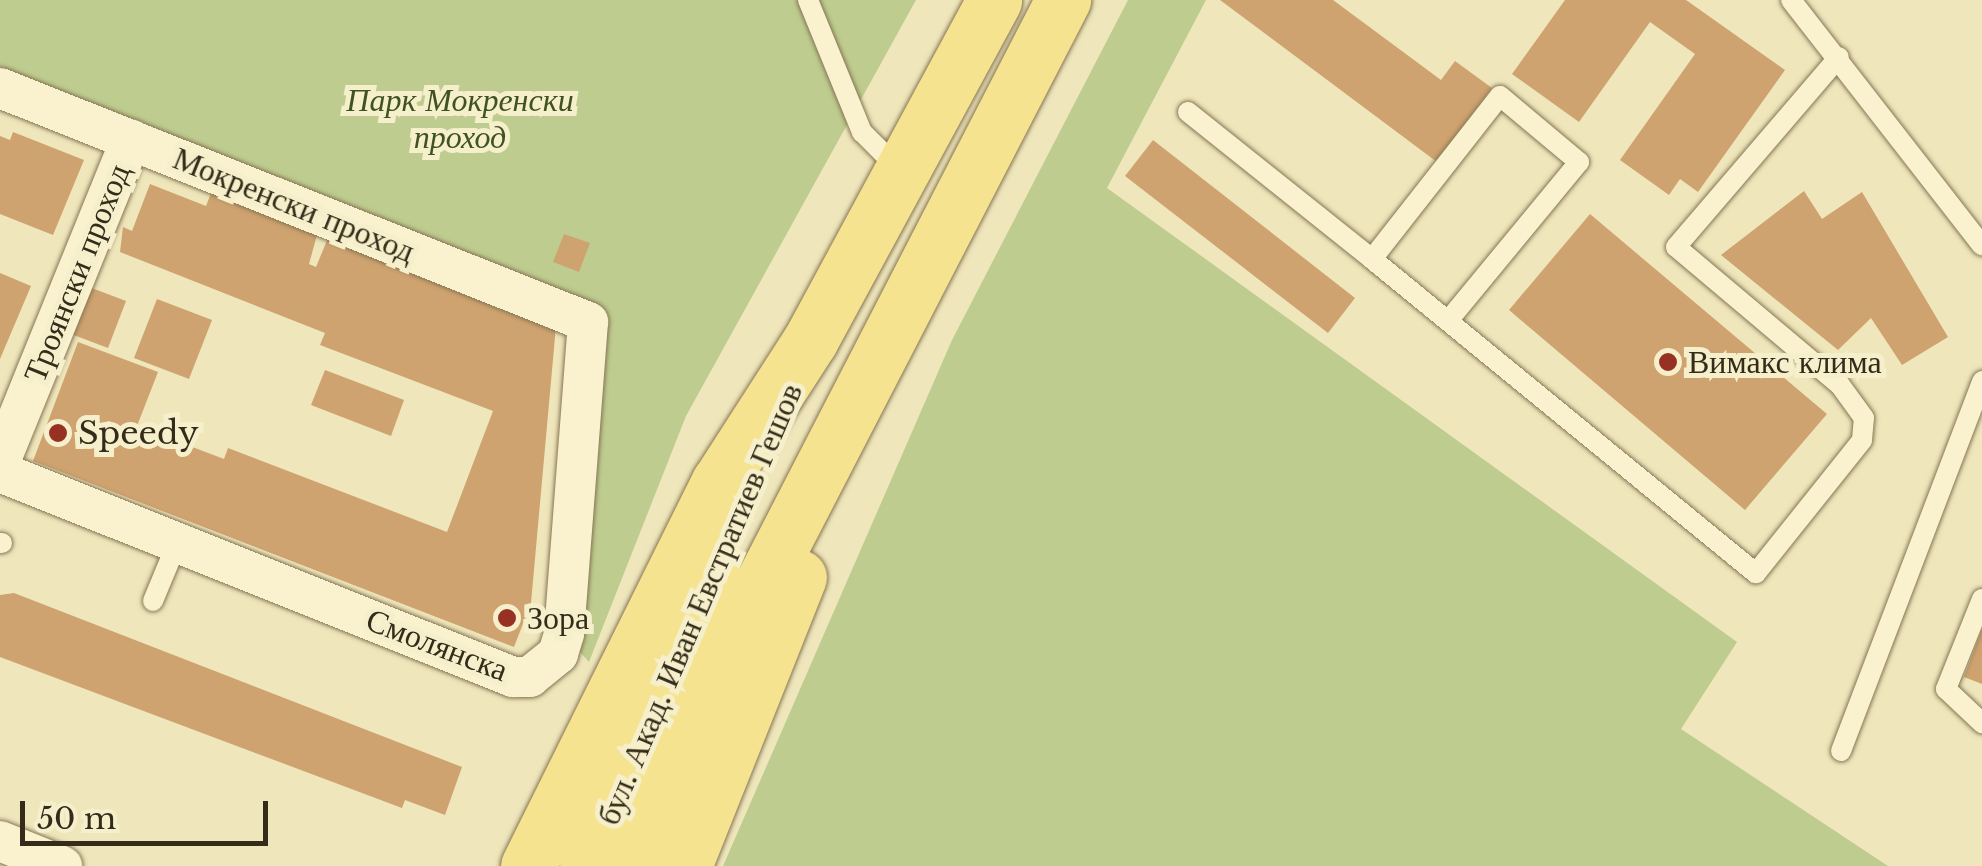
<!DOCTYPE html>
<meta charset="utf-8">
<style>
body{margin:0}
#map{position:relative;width:1982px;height:866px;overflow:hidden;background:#efe6bb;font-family:"Libre Baskerville",serif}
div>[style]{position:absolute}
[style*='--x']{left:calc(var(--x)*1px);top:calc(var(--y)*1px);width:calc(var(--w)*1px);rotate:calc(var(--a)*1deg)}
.green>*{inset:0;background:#becd8f}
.building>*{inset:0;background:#cfa36f}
.roads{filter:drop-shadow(0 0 2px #867655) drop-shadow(0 0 2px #867655)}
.service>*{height:20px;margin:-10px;padding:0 10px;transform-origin:10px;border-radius:10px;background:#faf2ce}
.minor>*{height:40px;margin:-20px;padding:0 20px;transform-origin:20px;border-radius:20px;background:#faf2ce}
.primary>*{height:55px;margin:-27.5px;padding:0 27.5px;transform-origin:27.5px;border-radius:27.5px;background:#f5e390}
.dots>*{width:28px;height:28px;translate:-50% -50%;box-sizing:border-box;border:5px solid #f6efcb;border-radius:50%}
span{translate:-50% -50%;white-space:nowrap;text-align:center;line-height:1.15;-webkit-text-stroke:10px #f6efcb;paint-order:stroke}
.park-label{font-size:32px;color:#3f5220;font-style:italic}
.street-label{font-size:32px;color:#352b1a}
.poi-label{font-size:32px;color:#352b1a}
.left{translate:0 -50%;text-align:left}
.scale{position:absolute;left:20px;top:801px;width:248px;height:45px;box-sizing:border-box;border:5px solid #352b1a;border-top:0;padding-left:12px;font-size:30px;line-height:35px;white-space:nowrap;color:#352b1a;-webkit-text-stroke:8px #f6efcb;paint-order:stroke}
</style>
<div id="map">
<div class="green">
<div style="clip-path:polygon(0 0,916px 0,686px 416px,589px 662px,564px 634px,587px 322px,0 88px)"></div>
<div style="clip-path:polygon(1128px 0,1206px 0,1107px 188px,1737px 642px,1681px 729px,1888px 866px,723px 866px,952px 340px)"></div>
</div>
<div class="building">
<div style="clip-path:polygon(1220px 0,1333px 0,1441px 80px,1455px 61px,1492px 88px,1437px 162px)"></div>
<div style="clip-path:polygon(1565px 0,1686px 0,1785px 70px,1698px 192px,1680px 179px,1669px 195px,1620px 160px,1695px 54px,1650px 22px,1579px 122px,1512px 74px)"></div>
<div style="clip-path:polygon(13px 132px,84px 160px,53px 235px,0 214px,0 136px,10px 140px)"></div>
<div style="clip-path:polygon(1153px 140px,1355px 298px,1328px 333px,1125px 176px)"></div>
<div style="clip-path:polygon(150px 184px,206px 206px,211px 193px,317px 235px,309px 264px,316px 267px,328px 238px,556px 326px,531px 603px,514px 647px,33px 461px,78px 342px,158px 372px,137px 426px,224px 459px,228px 448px,447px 532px,493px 411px,320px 345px,325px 333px,120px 252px,123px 227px,132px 231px)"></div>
<div style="clip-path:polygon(1804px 191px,1822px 219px,1862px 192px,1948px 337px,1902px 365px,1871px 318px,1838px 350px,1721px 255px)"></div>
<div style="clip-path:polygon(1590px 214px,1827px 414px,1745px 510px,1509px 310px)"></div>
<div style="clip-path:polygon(564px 234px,590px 243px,579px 272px,553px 262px)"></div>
<div style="clip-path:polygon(0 273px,31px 286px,0 359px)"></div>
<div style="clip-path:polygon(89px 287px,126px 301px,108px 348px,71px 334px)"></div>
<div style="clip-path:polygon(157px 299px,212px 320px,189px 379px,134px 358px)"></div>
<div style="clip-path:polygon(325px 370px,404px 400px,391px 436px,311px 405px)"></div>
<div style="clip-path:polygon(14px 593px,462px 767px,445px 815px,405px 800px,402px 808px,0 657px,0 595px)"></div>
<div style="clip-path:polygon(1982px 629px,1982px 684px,1964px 677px)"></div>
</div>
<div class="roads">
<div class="service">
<div style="--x:808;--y:0;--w:143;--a:67.8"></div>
<div style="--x:862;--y:132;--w:51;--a:45"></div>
<div style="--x:1791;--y:0;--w:311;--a:52.1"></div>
<div style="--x:1188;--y:112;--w:236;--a:38.6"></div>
<div style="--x:1372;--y:259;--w:207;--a:-51.9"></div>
<div style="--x:1500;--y:96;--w:103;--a:39.9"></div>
<div style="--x:1579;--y:162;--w:206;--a:129.5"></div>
<div style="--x:1372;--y:259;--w:496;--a:39.3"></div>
<div style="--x:1756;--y:573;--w:170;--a:-51.4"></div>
<div style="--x:1862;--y:440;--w:22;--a:-85"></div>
<div style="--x:1864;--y:418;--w:41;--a:-126"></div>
<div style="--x:1840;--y:385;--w:214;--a:-139.9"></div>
<div style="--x:1676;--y:247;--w:250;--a:-49.4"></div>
<div style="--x:0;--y:543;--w:2;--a:0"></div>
<div style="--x:1982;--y:599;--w:97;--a:111.8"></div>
<div style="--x:1946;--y:689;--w:50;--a:43.4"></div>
<div style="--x:153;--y:601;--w:63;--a:-67.5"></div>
<div style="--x:1841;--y:751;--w:396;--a:-69.1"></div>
</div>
<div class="minor">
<div style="--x:0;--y:88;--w:633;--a:21.7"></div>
<div style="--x:588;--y:322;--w:313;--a:94.4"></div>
<div style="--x:564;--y:634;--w:21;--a:107"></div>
<div style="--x:558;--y:654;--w:36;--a:141"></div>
<div style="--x:530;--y:677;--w:17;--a:180"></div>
<div style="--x:513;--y:677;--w:552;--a:-158.22"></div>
<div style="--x:0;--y:462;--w:348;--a:-67.9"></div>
<div style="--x:0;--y:841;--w:67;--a:22"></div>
</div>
<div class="primary">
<div style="--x:528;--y:866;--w:429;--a:-63.6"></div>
<div style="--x:719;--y:482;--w:168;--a:-57.2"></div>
<div style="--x:810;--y:341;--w:387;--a:-61.6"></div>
<div style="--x:587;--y:866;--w:318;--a:-66.7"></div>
<div style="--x:638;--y:866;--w:224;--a:-67.7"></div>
<div style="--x:723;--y:659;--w:742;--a:-62.71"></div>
<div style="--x:684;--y:866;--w:311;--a:-68.3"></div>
</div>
</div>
<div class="dots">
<div style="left:1668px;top:362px;background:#973123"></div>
<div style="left:58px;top:433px;background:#973123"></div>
<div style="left:507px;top:618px;background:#973123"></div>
</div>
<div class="park-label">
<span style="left:460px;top:119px">Парк Мокренски<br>проход</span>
</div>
<div class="street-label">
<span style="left:294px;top:205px;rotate:22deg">Мокренски проход</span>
<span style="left:77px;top:273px;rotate:-68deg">Троянски проход</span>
<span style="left:700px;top:604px;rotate:-67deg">бул. Акад. Иван Евстратиев Гешов</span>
<span style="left:437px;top:645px;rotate:21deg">Смолянска</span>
</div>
<div class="poi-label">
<span class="left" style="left:1688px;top:362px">Вимакс клима</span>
<span class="left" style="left:78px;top:433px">Speedy</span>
<span class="left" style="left:527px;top:618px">Зора</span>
</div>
<div class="scale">50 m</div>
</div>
